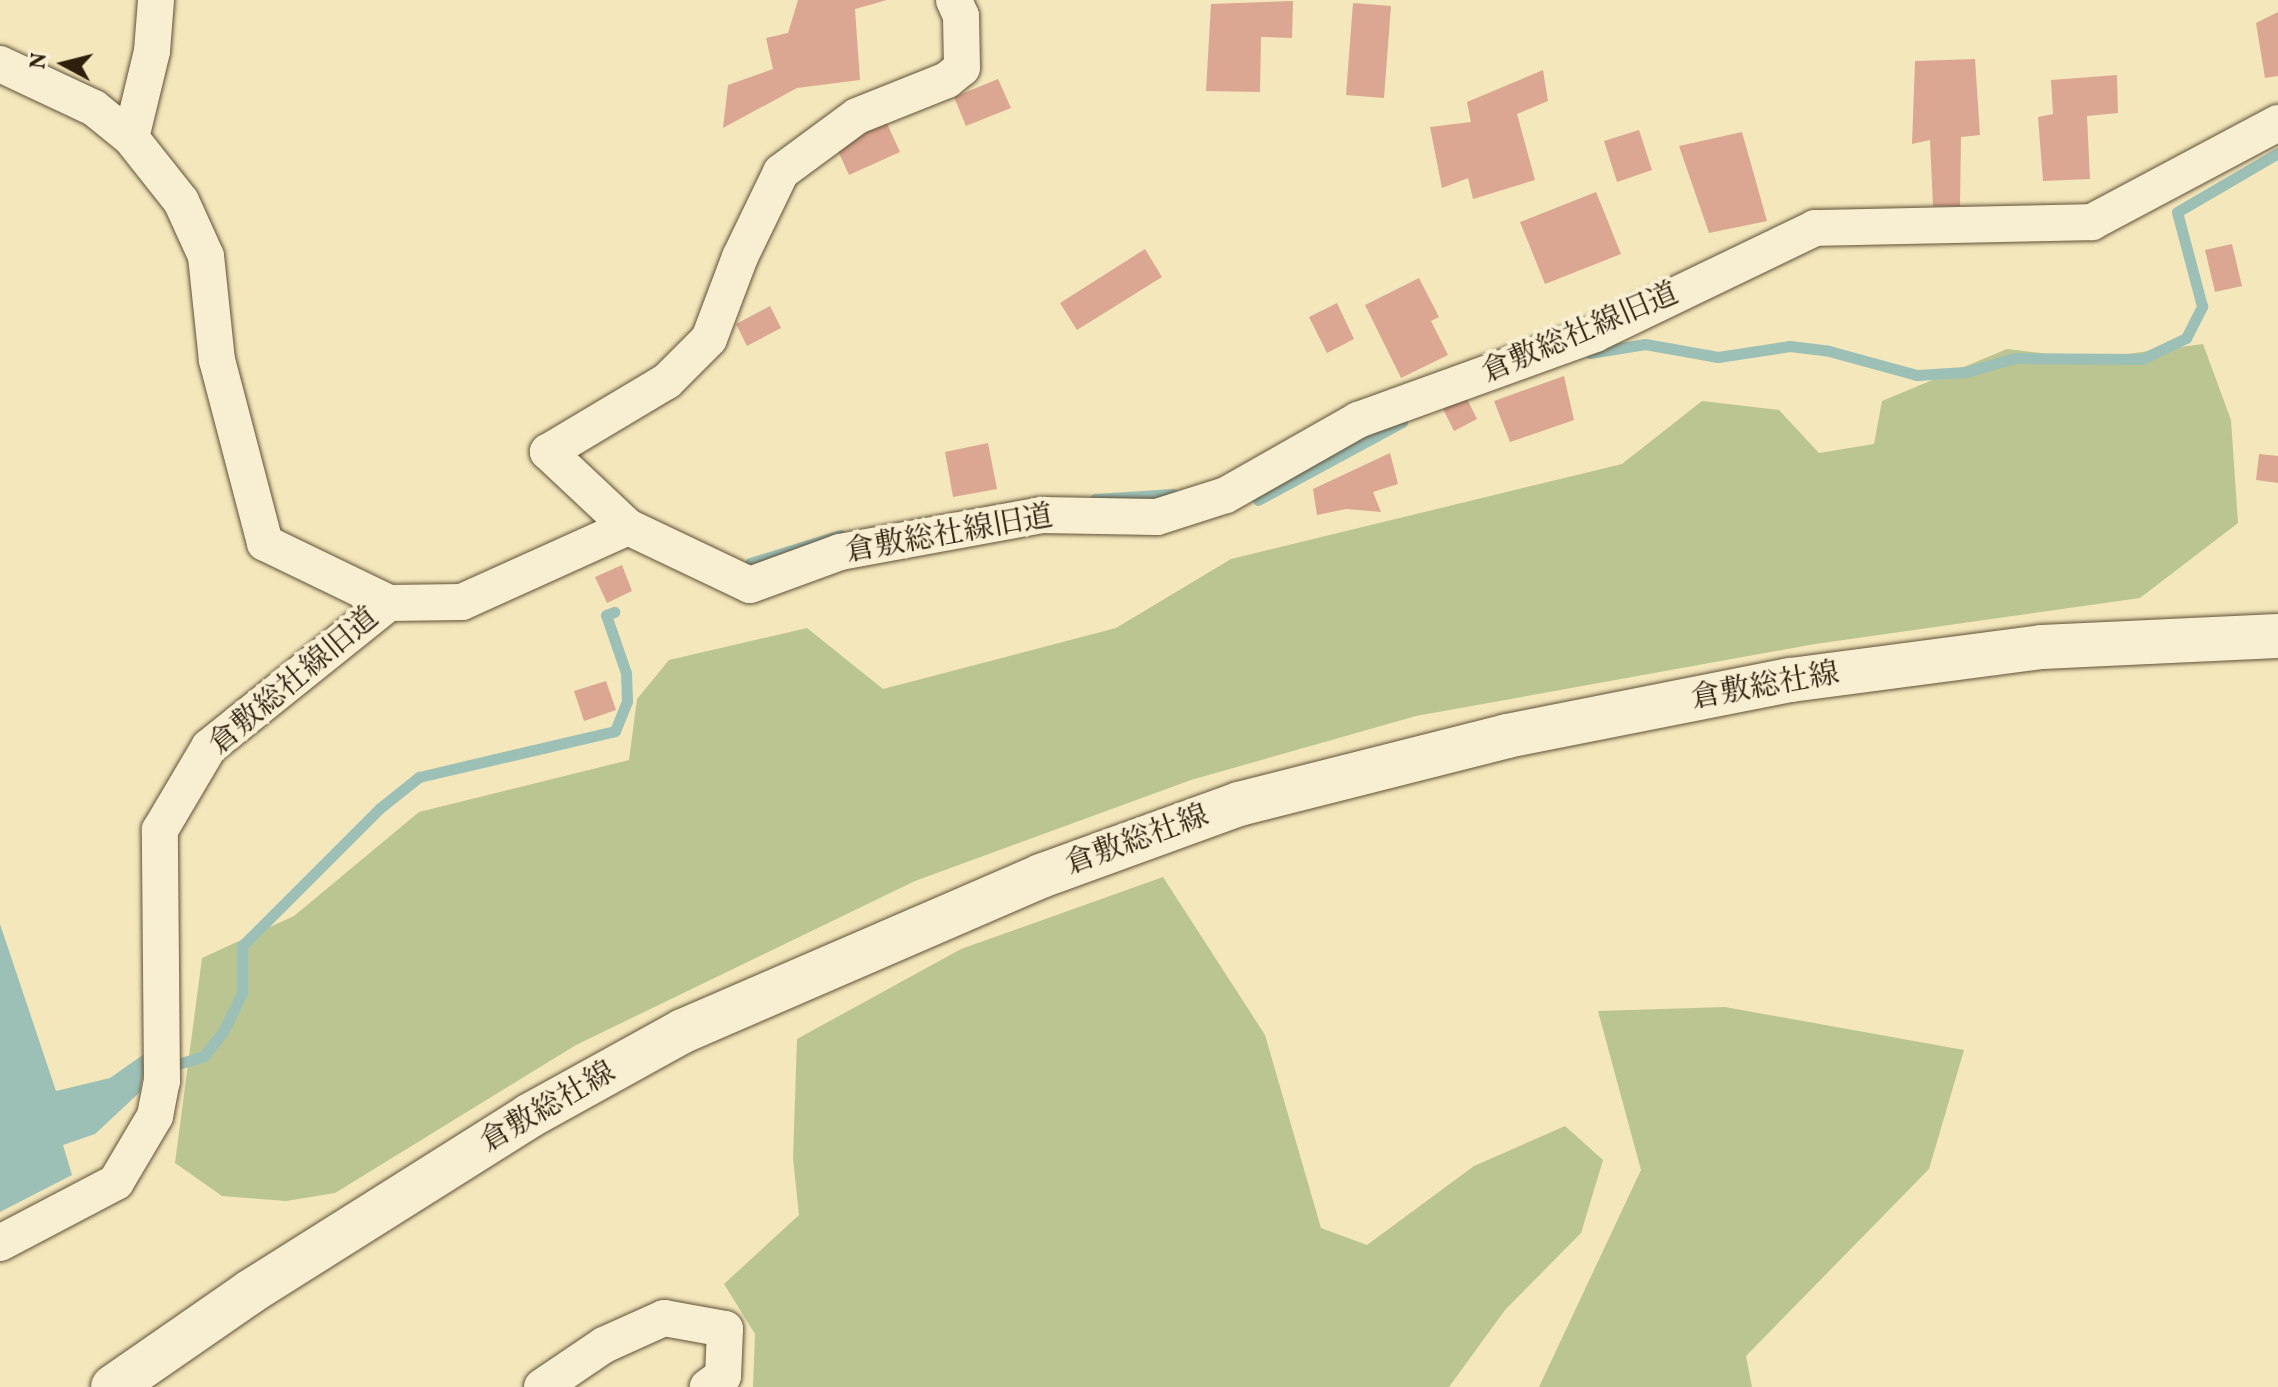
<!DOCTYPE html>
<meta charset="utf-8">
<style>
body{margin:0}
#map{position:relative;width:2278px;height:1387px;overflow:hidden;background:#f4e7bb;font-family:Vollkorn,"Noto Serif JP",serif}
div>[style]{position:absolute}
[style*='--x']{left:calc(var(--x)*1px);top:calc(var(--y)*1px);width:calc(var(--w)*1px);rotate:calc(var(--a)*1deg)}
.green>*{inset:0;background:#bbc591}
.water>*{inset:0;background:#9cbfb6}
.stream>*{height:11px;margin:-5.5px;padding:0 5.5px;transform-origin:5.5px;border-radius:5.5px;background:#9cbfb6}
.building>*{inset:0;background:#dca792}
.roads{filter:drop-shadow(0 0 2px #605138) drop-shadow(0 0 2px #605138)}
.minor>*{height:36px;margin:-18px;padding:0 18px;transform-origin:18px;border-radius:18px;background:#f8efd3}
.secondary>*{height:44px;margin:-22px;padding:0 22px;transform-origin:22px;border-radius:22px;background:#f8efd3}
span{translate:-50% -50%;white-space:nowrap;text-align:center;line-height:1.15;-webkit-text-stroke:8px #f8efd3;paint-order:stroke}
.street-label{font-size:30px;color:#2e1f0c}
.north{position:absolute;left:24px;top:24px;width:80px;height:80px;-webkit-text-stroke:6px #f8efd3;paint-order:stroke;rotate:277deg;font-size:22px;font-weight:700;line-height:32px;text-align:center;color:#2e1f0c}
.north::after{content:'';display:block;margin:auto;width:28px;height:36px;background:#2e1f0c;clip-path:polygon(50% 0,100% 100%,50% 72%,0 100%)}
</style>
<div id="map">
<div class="green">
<div style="clip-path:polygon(2203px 344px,2231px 420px,2238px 523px,2140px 598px,1815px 644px,1416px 716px,1191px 780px,915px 881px,576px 1045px,335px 1193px,286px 1201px,222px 1196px,175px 1163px,202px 958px,294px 916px,419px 812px,629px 760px,637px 699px,669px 660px,807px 628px,883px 689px,1116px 628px,1231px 559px,1622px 464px,1702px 401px,1779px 410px,1819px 453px,1874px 444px,1882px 401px,2007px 349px,2089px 359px)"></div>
<div style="clip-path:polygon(1163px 877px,1265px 1035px,1321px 1228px,1367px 1245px,1474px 1166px,1565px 1126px,1603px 1160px,1581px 1233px,1505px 1310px,1449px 1387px,753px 1387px,755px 1334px,724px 1284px,799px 1215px,793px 1158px,797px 1039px,961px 949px)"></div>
<div style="clip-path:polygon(1725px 1007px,1964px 1050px,1929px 1169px,1746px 1356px,1752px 1387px,1539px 1387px,1641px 1170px,1598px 1011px)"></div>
</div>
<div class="water">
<div style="clip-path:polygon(0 924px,56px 1091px,110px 1078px,147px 1052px,140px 1092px,95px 1134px,63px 1145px,72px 1175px,0 1212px)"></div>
</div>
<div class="stream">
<div style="--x:1590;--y:353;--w:56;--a:-9.3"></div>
<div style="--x:1645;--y:344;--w:74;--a:10.1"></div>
<div style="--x:1718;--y:357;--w:73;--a:-8.7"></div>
<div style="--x:1790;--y:346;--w:39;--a:7"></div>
<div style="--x:1829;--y:351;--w:91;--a:15.3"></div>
<div style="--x:1917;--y:375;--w:49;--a:-3.5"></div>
<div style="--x:1966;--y:372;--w:51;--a:-15.9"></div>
<div style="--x:2015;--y:358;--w:127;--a:0.5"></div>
<div style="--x:2142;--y:359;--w:49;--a:-25.5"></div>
<div style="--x:2186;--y:338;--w:36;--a:-63"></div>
<div style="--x:2202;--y:306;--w:97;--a:-104.9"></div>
<div style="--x:2177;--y:212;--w:117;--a:-30.3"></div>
<div style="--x:1095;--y:499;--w:78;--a:-3.7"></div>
<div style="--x:1258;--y:500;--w:164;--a:-28.4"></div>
<div style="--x:750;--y:563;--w:95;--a:-17.1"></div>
<div style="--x:168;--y:1067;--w:38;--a:-17"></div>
<div style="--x:204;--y:1056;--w:31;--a:-52"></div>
<div style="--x:223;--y:1032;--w:43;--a:-64"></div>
<div style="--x:242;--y:993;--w:47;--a:-90"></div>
<div style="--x:242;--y:946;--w:195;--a:-45"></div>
<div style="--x:380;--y:808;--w:50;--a:-38.5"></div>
<div style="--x:419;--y:777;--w:201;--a:-13.2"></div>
<div style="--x:615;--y:731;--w:32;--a:-68"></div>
<div style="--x:627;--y:701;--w:28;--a:-92"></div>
<div style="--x:626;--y:673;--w:61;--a:-109"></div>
<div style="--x:606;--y:615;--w:9;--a:-21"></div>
</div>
<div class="building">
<div style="clip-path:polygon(798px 0,887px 0,855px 9px,860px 80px,797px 88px,723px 128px,728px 85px,773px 69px,766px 38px,788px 33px)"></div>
<div style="clip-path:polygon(1293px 1px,1292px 38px,1261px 37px,1260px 92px,1206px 91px,1211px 4px)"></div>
<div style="clip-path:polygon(1353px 3px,1391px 6px,1384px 98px,1346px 95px)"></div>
<div style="clip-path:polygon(2278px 12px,2278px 76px,2265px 78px,2256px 23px)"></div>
<div style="clip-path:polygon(1975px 59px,1980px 135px,1961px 137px,1960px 206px,1933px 206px,1930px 140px,1912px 144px,1915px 61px)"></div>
<div style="clip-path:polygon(1543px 70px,1548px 101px,1517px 114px,1535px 180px,1473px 199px,1468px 178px,1442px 188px,1430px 127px,1471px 122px,1467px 102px)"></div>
<div style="clip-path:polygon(2117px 75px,2118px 113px,2087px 116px,2090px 179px,2043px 181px,2038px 117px,2053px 114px,2051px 80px)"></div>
<div style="clip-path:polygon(998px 79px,1011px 108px,966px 126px,954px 97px)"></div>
<div style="clip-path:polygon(884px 117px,900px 152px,849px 175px,833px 140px)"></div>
<div style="clip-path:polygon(1639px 130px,1652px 170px,1617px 182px,1604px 141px)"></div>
<div style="clip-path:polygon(1742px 132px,1767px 221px,1709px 233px,1679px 146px)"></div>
<div style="clip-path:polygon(1596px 192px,1621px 254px,1545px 284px,1520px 222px)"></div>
<div style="clip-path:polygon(2232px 244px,2242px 286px,2215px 292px,2205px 250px)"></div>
<div style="clip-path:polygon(1145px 249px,1162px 277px,1077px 330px,1060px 303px)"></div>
<div style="clip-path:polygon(1419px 278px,1439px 317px,1431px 321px,1448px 355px,1401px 378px,1365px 305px)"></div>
<div style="clip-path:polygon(1337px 303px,1354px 339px,1327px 353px,1309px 317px)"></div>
<div style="clip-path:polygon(770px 306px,781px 328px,747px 346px,736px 324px)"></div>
<div style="clip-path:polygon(1564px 376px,1574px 420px,1510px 442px,1494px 401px)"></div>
<div style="clip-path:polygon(1466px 397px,1477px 419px,1454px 431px,1443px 409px)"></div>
<div style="clip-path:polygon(988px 443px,997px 489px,953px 497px,945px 452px)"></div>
<div style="clip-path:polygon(1390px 453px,1398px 484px,1373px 492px,1381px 512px,1346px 509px,1317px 515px,1313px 489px)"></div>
<div style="clip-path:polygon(2259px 454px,2278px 456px,2278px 483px,2256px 480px)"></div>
<div style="clip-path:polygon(622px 565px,632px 591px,607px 603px,595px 577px)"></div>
<div style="clip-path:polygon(606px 681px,616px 710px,584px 721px,574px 691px)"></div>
</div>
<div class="roads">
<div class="minor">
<div style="--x:0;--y:64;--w:104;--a:25.1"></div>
<div style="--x:94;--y:108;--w:48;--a:39"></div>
<div style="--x:131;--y:138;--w:80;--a:51.6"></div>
<div style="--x:181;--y:201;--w:60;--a:65.6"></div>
<div style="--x:206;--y:256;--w:105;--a:84"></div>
<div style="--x:217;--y:360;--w:189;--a:75.3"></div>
<div style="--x:265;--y:543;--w:138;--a:25.8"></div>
<div style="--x:131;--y:138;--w:89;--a:-76.4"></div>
<div style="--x:152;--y:51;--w:51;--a:-85.5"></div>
<div style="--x:628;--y:527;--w:110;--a:-136.8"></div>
<div style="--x:548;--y:452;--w:139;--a:-30.8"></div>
<div style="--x:667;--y:381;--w:59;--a:-45"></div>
<div style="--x:709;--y:339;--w:88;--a:-69.3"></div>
<div style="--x:740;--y:257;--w:94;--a:-64.2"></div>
<div style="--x:781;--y:172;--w:94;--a:-36.4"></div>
<div style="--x:857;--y:116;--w:97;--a:-21.8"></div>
<div style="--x:947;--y:80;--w:19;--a:-39"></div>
<div style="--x:962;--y:68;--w:52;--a:-91.1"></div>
<div style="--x:961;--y:16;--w:17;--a:-114"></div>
<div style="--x:0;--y:1243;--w:131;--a:-27.7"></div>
<div style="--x:116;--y:1182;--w:77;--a:-59.4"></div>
<div style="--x:155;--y:1116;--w:36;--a:-79"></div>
<div style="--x:162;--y:1081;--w:251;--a:-90.5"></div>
<div style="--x:160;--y:830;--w:96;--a:-59.4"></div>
<div style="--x:209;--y:747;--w:231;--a:-38.7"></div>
<div style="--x:389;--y:603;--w:73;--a:-0.8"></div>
<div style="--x:462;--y:602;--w:182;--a:-24.3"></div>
<div style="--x:628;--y:527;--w:135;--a:25.4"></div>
<div style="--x:750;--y:585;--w:96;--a:-20.1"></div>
<div style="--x:840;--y:552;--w:204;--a:-10.4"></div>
<div style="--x:1041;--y:515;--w:116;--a:1"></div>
<div style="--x:1157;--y:517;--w:72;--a:-17.7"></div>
<div style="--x:1226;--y:495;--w:152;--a:-29.6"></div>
<div style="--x:1358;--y:420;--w:252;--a:-19.9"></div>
<div style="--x:1595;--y:334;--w:244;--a:-25.7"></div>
<div style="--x:1815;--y:228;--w:277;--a:-1.2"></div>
<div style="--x:2092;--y:222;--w:211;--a:-28"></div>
<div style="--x:542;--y:1387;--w:75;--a:-34.1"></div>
<div style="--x:604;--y:1345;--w:66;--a:-24.2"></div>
<div style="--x:664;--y:1318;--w:62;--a:10.2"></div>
<div style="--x:725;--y:1329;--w:47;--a:92.4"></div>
<div style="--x:723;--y:1376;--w:19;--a:144"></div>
</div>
<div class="secondary">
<div style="--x:113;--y:1387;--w:167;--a:-34.7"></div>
<div style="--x:250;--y:1292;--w:330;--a:-32.2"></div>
<div style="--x:529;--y:1116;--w:176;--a:-28.9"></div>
<div style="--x:683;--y:1031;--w:390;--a:-23.4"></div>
<div style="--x:1041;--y:876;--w:211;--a:-20"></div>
<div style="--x:1239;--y:804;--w:276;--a:-14.2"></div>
<div style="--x:1507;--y:736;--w:289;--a:-11.2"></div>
<div style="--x:1791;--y:680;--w:253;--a:-7.5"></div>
<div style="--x:2042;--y:647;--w:236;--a:-2.7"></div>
</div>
</div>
<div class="street-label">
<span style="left:1580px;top:334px;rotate:-23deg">倉敷総社線旧道</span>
<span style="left:949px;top:535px;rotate:-10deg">倉敷総社線旧道</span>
<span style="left:294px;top:682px;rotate:-40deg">倉敷総社線旧道</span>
<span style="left:1765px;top:687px;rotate:-10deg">倉敷総社線</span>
<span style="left:1137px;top:841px;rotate:-20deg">倉敷総社線</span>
<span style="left:548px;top:1108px;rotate:-30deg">倉敷総社線</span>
</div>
<div class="north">N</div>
</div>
